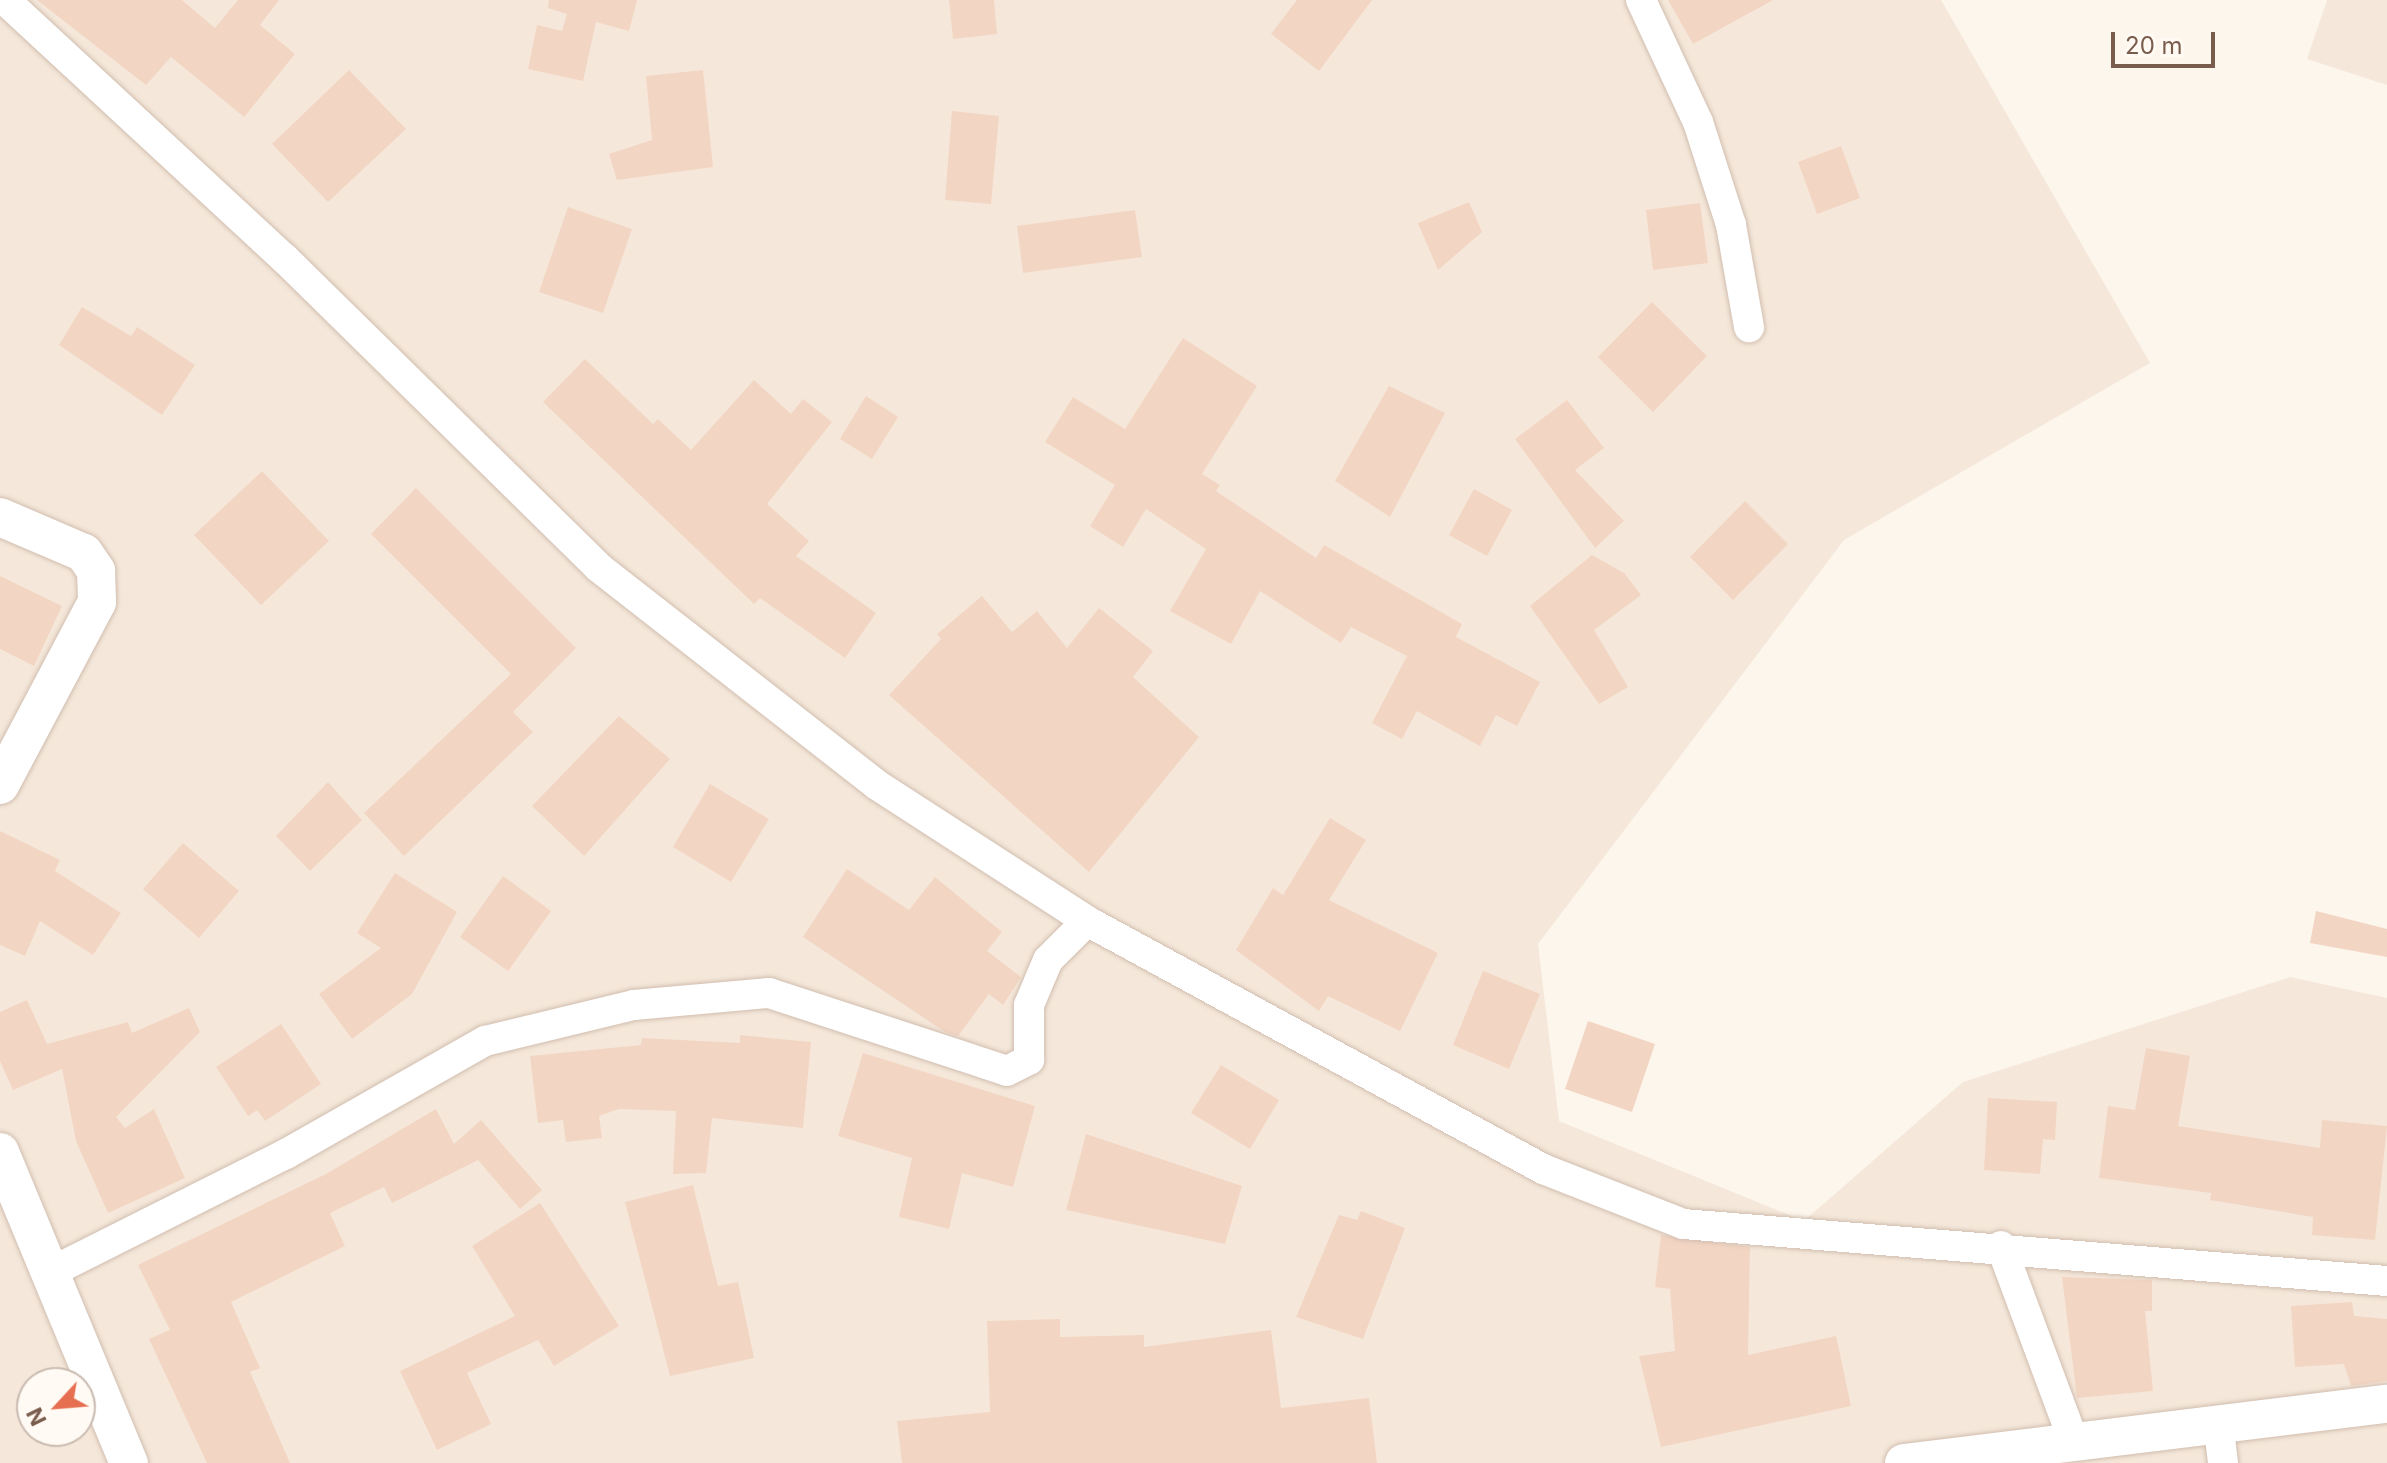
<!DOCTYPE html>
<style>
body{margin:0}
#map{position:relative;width:2387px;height:1463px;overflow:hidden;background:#fdf6ec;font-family:Inter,sans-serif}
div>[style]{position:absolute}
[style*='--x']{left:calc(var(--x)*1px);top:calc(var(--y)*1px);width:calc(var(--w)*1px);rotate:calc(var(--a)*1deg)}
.residential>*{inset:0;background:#f5e8da}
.building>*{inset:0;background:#f3d5c3}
.roads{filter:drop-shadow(0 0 2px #d1beb0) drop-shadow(0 0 2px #d1beb0)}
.minor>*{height:30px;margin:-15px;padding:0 15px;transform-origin:15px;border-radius:15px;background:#fff}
.tertiary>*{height:38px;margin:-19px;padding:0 19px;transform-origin:19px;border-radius:19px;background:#fff}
span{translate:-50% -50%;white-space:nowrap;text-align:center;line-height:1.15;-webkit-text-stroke:6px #fffaf3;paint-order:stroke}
.north{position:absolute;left:16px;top:1367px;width:80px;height:80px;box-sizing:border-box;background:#fffaf3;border:2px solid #cabbb1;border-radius:50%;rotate:244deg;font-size:22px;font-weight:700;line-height:32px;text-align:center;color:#7a5c4d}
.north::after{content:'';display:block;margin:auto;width:28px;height:36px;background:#e76f51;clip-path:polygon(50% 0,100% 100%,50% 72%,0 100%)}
.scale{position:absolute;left:2111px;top:32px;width:104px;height:36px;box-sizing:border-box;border:4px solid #7a5c4d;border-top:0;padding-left:10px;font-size:24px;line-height:28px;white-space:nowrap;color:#7a5c4d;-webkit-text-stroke:6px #fffaf3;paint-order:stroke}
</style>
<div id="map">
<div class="residential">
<div style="clip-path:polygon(evenodd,0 0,1941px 0,2150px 363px,1844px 540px,1538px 944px,1559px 1121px,1804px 1221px,1963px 1082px,2290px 977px,2387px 998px,2387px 1463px,0 1463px,0 0,32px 1383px,80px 1383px,80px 1431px,32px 1431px,32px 1383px)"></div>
<div style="clip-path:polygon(2327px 0,2387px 0,2387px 85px,2307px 59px)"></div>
</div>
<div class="building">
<div style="clip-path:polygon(37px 0,182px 0,215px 28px,238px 0,279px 0,260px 25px,295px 54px,244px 117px,171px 57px,146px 85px)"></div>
<div style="clip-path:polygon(549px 0,637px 0,629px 31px,596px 22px,583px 81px,528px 69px,537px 25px,562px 31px,567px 14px,548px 8px)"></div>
<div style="clip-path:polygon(949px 0,994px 0,997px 34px,953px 39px)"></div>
<div style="clip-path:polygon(1297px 0,1372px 0,1319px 71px,1271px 34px)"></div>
<div style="clip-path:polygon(1668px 0,1773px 0,1693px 44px)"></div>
<div style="clip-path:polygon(349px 70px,406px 129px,328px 202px,272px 144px)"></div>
<div style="clip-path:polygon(703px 70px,713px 167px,617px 180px,609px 154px,652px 140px,646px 76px)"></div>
<div style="clip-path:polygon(952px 111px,999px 116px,991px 204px,945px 200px)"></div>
<div style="clip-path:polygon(1841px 146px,1860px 198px,1817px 214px,1798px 162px)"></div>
<div style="clip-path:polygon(1469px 202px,1482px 232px,1438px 270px,1418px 223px)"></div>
<div style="clip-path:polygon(1700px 203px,1708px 263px,1653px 270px,1646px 210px)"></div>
<div style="clip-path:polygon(568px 207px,632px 229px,603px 313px,539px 292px)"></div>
<div style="clip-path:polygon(1135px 210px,1142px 257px,1023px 273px,1017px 226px)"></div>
<div style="clip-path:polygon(1652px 302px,1707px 356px,1653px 412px,1598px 357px)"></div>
<div style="clip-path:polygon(82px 307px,131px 336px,137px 327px,195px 365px,162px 415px,59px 345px)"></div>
<div style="clip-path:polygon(1183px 338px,1257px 386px,1202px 474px,1220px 485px,1216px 491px,1316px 558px,1324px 545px,1462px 624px,1456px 637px,1540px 682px,1517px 726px,1496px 715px,1480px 746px,1417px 711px,1402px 739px,1372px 723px,1407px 656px,1351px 627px,1341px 643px,1260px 591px,1231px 644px,1170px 611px,1206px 549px,1146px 509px,1123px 547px,1090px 526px,1115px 485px,1045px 442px,1073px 397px,1125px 429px)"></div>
<div style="clip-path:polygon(585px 359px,653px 424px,658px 419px,691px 450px,754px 380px,791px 414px,803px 399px,832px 422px,767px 504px,809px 541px,796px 556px,876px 613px,845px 658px,760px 598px,754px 604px,543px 402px)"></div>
<div style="clip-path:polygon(1389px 386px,1445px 413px,1390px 517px,1335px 481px)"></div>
<div style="clip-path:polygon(866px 396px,898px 417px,872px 459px,840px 439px)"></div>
<div style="clip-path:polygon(1567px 400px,1604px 448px,1575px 470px,1624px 521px,1595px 548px,1515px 439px)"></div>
<div style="clip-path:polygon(262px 471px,329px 541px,261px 605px,194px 535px)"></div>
<div style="clip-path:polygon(416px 488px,576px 648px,513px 712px,533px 732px,404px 856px,364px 813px,511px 674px,371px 534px)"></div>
<div style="clip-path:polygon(1474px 489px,1512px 510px,1487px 556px,1449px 535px)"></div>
<div style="clip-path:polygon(1745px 501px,1788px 544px,1733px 600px,1690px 557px)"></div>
<div style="clip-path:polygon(1592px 555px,1624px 573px,1641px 595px,1594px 630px,1628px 687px,1599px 704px,1530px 606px)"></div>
<div style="clip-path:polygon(0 576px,62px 606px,34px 666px,0 649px)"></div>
<div style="clip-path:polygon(982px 596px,1012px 632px,1037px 611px,1067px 648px,1099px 608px,1153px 651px,1133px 677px,1199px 737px,1089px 872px,889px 695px,941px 639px,937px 634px)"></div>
<div style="clip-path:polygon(619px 716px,670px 759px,584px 856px,532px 806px)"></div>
<div style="clip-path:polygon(328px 782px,362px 820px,310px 871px,276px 836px)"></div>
<div style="clip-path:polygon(710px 784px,769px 819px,731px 882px,673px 847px)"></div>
<div style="clip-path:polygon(1330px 818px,1366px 840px,1329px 900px,1438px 953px,1400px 1031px,1328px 996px,1319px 1011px,1236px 950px,1273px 888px,1283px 895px)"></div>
<div style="clip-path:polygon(0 831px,60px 860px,55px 871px,121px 913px,93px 955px,40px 921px,25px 956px,0 945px)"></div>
<div style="clip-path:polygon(183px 843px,239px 891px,199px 938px,143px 889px)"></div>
<div style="clip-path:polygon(847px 869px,909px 910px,935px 877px,1002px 932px,987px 951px,1021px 977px,1003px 1005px,989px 994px,958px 1036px,945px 1032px,803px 937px)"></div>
<div style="clip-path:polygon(395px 873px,457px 912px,412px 994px,352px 1039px,319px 994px,381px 948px,357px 933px)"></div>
<div style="clip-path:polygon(503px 876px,551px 911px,508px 971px,460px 937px)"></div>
<div style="clip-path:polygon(2316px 911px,2387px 929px,2387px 957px,2310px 943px)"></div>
<div style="clip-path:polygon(1483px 971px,1540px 994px,1509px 1069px,1453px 1045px)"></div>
<div style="clip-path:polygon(27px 1000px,47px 1044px,128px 1022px,132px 1033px,189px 1008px,200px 1032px,116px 1117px,125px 1128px,154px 1109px,185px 1178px,108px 1213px,76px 1141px,62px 1069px,13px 1090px,0 1061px,0 1012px)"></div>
<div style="clip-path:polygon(1588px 1021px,1655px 1044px,1632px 1112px,1565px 1089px)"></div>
<div style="clip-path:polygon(281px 1024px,321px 1084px,265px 1121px,257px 1110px,248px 1116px,216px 1067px)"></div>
<div style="clip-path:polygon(740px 1035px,811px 1042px,803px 1128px,712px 1118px,706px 1173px,673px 1174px,676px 1111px,619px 1109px,599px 1116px,602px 1138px,566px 1142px,563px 1120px,538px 1123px,530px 1056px,641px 1045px,642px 1038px,740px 1043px)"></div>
<div style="clip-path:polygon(2146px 1048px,2190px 1056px,2178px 1126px,2320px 1148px,2322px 1120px,2387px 1126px,2375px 1240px,2312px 1235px,2313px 1217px,2210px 1200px,2211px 1193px,2099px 1178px,2108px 1106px,2135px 1110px)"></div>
<div style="clip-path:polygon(863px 1053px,1035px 1106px,1013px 1187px,962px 1173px,949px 1229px,899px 1217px,912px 1158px,838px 1136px)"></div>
<div style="clip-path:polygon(1221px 1065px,1279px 1100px,1250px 1149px,1191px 1113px)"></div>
<div style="clip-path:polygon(1988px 1098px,2057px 1102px,2055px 1140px,2043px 1139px,2040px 1174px,1984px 1170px)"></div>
<div style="clip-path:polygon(436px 1109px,454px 1144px,481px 1120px,542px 1190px,520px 1209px,478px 1160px,392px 1203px,384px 1187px,330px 1213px,345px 1246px,231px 1302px,260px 1368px,250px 1372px,290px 1463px,207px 1463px,149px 1339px,170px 1330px,138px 1265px,326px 1174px)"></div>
<div style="clip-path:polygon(1086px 1134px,1242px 1186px,1225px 1244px,1066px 1210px)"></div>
<div style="clip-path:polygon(693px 1185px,718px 1286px,738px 1282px,754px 1358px,670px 1376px,625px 1202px)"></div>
<div style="clip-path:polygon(540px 1203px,619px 1326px,554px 1366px,538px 1340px,467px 1373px,491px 1424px,437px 1450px,400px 1371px,515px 1316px,472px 1246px)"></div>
<div style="clip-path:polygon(1361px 1211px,1405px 1228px,1363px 1339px,1296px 1317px,1339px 1215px,1357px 1220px)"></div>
<div style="clip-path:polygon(1661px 1235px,1750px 1247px,1748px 1355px,1836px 1336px,1851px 1406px,1661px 1447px,1639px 1356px,1675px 1351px,1670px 1289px,1655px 1287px)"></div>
<div style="clip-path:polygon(2062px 1277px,2152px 1280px,2152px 1311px,2145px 1311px,2153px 1391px,2077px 1398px)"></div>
<div style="clip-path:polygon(2352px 1302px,2354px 1316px,2387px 1319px,2387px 1381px,2351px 1386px,2344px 1364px,2295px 1367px,2291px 1306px)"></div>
<div style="clip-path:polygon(1060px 1319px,1060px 1337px,1144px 1335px,1144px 1347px,1271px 1330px,1281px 1408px,1369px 1398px,1377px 1463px,902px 1463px,897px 1421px,990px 1412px,987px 1321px)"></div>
</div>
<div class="roads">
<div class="minor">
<div style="--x:5;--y:0;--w:381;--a:42.8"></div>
<div style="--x:285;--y:259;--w:439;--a:44.5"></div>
<div style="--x:598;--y:567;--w:354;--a:38"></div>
<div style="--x:877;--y:785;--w:250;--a:32.9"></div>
<div style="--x:1087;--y:921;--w:519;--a:28.54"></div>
<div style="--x:1543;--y:1169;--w:150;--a:21.4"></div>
<div style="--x:1683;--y:1224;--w:706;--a:4.63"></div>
<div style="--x:1641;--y:0;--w:135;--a:65"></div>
<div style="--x:1698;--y:122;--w:108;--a:72.2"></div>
<div style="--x:1731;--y:225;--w:104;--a:80"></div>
<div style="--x:2001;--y:1246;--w:212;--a:69.6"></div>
<div style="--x:51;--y:1272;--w:263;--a:-26.7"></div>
<div style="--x:286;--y:1154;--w:229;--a:-29.6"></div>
<div style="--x:485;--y:1041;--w:153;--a:-13.6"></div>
<div style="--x:634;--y:1005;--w:136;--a:-5.1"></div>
<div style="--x:769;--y:993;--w:250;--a:18.1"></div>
<div style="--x:1007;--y:1071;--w:25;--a:-27"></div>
<div style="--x:1029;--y:1060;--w:55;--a:-90"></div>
<div style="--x:1029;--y:1005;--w:49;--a:-67.1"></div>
<div style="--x:1048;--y:960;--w:55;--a:-45"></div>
<div style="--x:2219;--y:1430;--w:33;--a:83"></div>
</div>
<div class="tertiary">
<div style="--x:0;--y:517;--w:91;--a:23.2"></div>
<div style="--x:84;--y:553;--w:22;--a:56"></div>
<div style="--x:96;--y:571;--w:31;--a:88"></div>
<div style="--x:97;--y:602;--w:207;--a:117.9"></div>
<div style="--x:0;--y:1152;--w:337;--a:67.5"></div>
<div style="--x:1904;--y:1463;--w:487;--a:-7"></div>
</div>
</div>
<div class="north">N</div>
<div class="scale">20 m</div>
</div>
